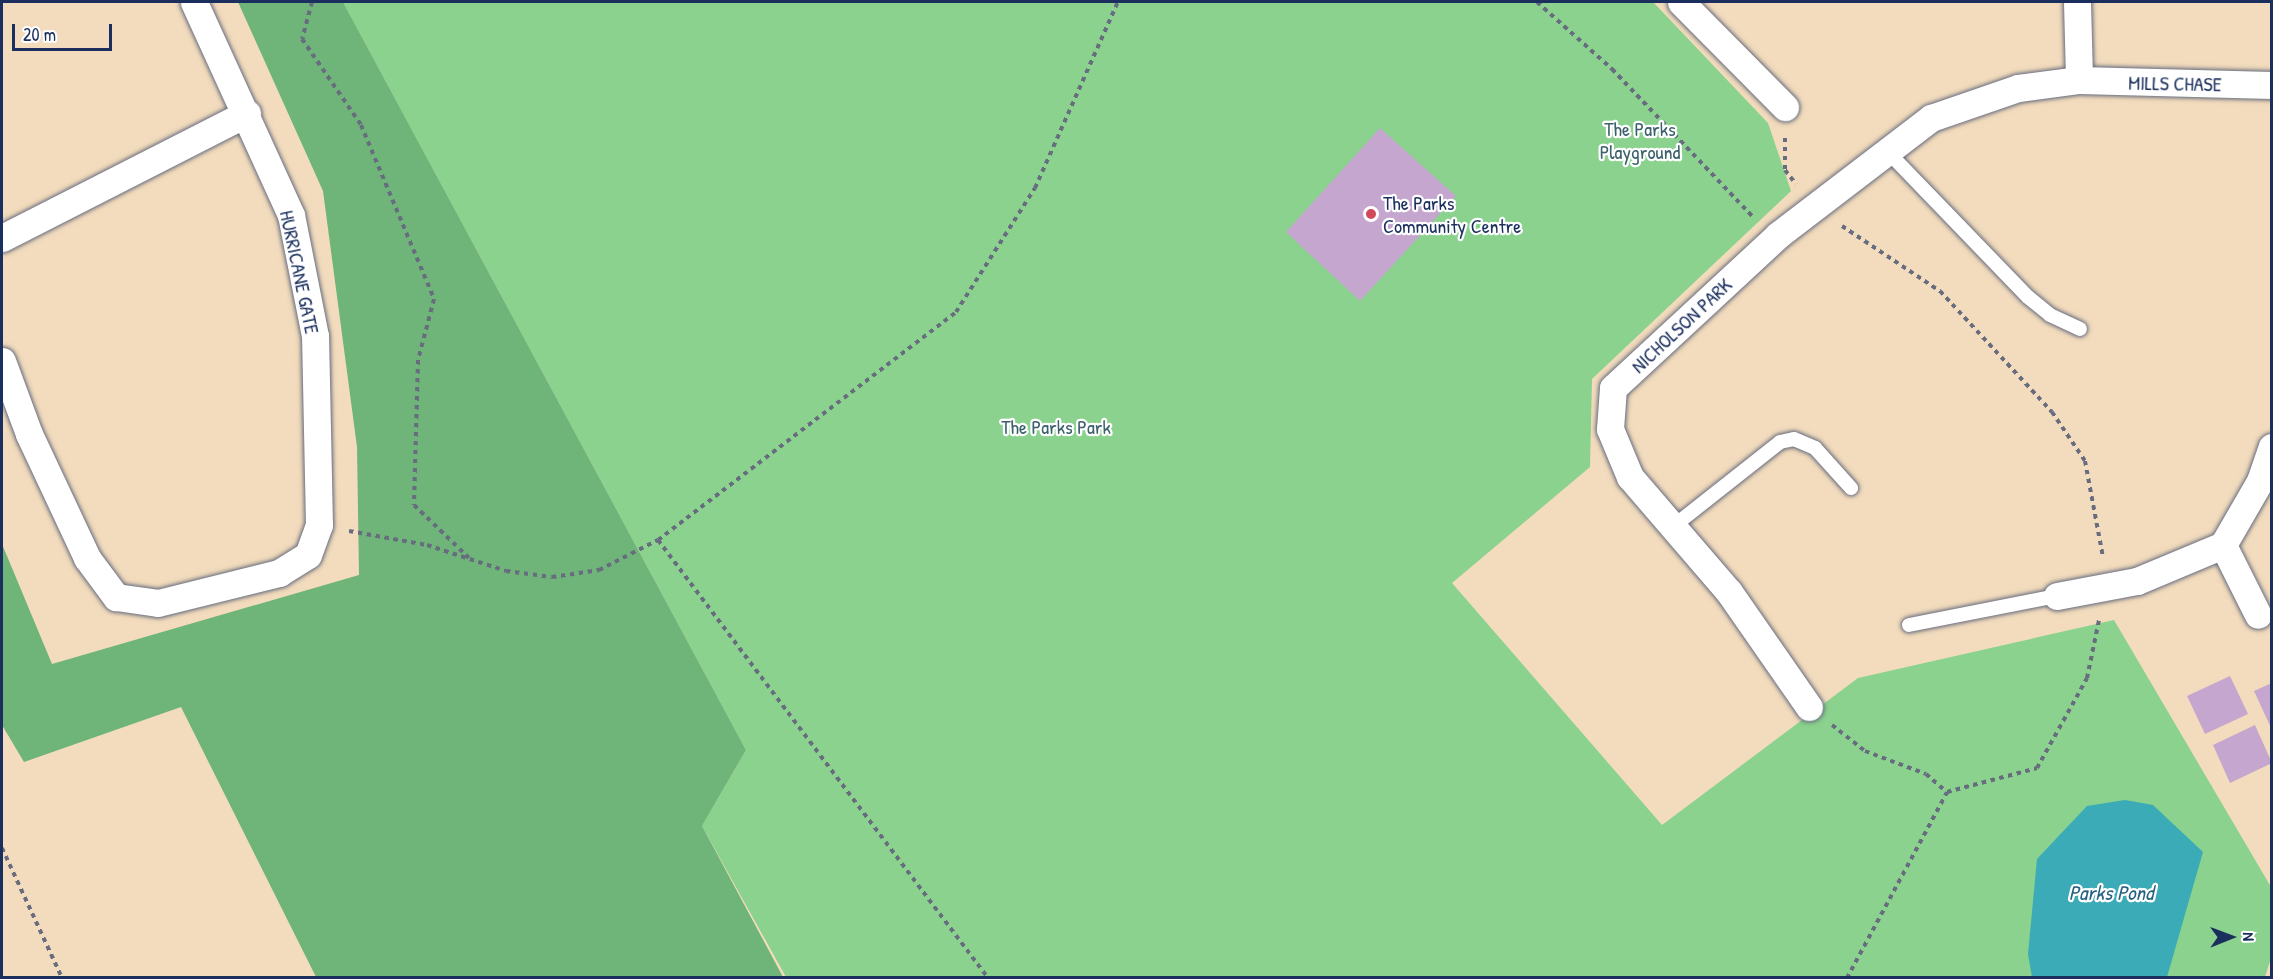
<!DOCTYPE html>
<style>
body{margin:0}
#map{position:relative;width:2273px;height:979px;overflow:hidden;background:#f3dcbd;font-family:"Patrick Hand",sans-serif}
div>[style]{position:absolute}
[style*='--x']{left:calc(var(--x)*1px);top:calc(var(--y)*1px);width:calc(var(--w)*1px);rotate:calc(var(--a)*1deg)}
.green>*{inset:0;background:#8ad28d}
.forest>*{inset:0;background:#6fb478}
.water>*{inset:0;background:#3aabb7}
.building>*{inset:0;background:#c4a6ce}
.path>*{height:4px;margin-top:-2px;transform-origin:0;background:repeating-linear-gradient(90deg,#676c7f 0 4.5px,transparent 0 9px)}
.roads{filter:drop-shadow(0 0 2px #676c7f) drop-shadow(0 0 2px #676c7f)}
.service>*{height:14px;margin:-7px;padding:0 7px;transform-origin:7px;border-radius:7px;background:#fff}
.minor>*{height:27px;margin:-13.5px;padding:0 13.5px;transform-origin:13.5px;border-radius:13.5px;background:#fff}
.dots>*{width:16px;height:16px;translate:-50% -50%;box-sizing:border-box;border:3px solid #fff;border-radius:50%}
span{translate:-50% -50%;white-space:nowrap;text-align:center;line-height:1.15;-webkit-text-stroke:4.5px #fff;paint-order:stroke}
.street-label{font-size:20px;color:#1b2f5e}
.park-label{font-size:20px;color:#3c606c}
.poi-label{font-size:20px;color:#1b2f5e}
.left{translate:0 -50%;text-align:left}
.water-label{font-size:21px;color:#276182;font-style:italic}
.frame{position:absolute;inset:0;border:3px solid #1b2f5e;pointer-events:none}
.north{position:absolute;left:2201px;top:907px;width:60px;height:60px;-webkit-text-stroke:4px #fff;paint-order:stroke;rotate:89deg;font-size:16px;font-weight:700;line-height:24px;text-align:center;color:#1b2f5e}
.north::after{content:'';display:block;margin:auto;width:21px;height:27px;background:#1b2f5e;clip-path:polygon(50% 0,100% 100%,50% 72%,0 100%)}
.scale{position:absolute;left:12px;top:24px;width:100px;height:27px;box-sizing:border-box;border:3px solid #1b2f5e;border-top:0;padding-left:8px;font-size:18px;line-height:21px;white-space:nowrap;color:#1b2f5e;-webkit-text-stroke:4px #fff;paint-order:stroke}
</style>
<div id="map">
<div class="green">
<div style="clip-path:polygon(343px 2px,1653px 2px,1768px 123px,1791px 191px,1592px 379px,1590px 467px,1452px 583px,1662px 825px,1858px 678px,2114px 620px,2271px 887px,2271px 958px,2265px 977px,786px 977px,702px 826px,746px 750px)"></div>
</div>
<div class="forest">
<div style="clip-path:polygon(238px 2px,343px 2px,746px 750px,702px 826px,783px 977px,316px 977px,181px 707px,24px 762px,2px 725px,2px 544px,52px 664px,359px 575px,357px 447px,323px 191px)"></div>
</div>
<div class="water">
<div style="clip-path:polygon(2125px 800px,2153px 805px,2203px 852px,2167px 977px,2032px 977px,2028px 954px,2037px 859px,2087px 806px)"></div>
</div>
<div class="building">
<div style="clip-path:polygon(1380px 128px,1456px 196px,1360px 301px,1286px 232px)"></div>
<div style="clip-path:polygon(2230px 676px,2248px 714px,2205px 734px,2187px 696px)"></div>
<div style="clip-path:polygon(2272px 683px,2272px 730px,2254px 691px)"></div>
<div style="clip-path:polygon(2255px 725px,2272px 763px,2230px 783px,2213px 745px)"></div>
</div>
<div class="path">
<div style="--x:312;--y:2;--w:38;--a:105"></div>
<div style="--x:302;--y:39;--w:104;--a:55.5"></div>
<div style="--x:361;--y:125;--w:189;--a:67.2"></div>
<div style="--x:434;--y:299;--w:63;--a:104.7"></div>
<div style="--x:418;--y:360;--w:145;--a:91.6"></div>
<div style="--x:414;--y:505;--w:76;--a:43.9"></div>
<div style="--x:1537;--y:2;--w:101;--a:41.8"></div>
<div style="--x:1612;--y:69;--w:204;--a:46.4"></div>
<div style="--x:1785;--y:138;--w:32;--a:90"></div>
<div style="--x:1785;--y:170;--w:18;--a:52"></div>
<div style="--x:1842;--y:226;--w:118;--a:33.6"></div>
<div style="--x:1940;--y:291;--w:165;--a:47.2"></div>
<div style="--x:2052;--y:412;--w:59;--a:56"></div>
<div style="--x:2085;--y:461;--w:98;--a:79.4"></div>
<div style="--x:349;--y:531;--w:79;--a:10.2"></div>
<div style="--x:427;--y:545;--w:83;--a:18.2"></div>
<div style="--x:506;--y:571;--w:46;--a:7.4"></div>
<div style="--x:552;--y:577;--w:48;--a:-8.5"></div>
<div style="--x:599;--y:570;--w:66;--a:-27"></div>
<div style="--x:658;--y:540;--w:375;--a:-37.4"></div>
<div style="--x:956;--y:312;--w:147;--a:-57.5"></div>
<div style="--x:1035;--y:188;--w:204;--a:-66"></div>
<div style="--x:658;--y:540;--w:548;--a:53"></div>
<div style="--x:1832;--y:725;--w:42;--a:38.2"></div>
<div style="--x:1865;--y:751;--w:65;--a:20.7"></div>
<div style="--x:1926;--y:774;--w:28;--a:41"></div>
<div style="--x:2;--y:848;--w:143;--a:65.2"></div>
<div style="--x:1847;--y:978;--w:211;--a:-61.7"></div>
<div style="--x:1947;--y:792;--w:93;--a:-14.9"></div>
<div style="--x:2037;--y:768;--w:103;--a:-60.9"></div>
<div style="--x:2087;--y:678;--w:59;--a:-78.3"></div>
</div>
<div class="roads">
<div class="service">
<div style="--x:1887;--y:151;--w:203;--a:46"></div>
<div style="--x:2028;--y:297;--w:28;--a:39"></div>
<div style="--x:2050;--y:315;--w:33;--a:25"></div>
<div style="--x:1675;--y:525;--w:134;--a:-38.3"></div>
<div style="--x:1780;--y:442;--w:14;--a:-12"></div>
<div style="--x:1794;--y:439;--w:23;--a:23"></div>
<div style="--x:1815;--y:448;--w:54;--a:48"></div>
<div style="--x:1909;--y:625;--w:151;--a:-11.1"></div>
</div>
<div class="minor">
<div style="--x:1681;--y:2;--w:148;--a:45.3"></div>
<div style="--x:2077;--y:2;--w:78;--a:88.5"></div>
<div style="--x:2;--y:238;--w:275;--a:-27"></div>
<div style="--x:2;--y:361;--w:78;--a:69.7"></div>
<div style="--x:29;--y:434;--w:137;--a:64.9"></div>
<div style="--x:87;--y:558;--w:49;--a:53.4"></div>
<div style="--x:116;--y:597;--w:42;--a:8.1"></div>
<div style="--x:158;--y:603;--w:125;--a:-13.9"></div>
<div style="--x:279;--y:573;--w:34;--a:-32"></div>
<div style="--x:308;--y:555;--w:32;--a:-70"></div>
<div style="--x:319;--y:525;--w:189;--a:-91.2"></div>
<div style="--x:315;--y:336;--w:123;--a:-101.2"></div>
<div style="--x:291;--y:215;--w:234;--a:-114.5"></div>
<div style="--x:2223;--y:545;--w:78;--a:63.4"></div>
<div style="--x:2057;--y:596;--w:81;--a:-10.6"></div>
<div style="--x:2137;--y:581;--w:93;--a:-22.7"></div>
<div style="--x:2223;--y:545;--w:74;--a:-60"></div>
<div style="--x:2260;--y:481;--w:36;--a:-71"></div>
<div style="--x:1809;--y:707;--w:140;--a:-124.8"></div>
<div style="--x:1729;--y:592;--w:152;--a:-130.7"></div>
<div style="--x:1630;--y:477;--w:52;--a:-112.6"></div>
<div style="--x:1610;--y:429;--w:41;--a:-85.8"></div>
<div style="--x:1613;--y:388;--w:225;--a:-42.8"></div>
<div style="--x:1778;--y:235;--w:193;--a:-37.4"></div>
<div style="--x:1931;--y:118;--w:92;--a:-19"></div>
<div style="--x:2018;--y:88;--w:62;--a:-7.5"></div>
<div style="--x:2079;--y:80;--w:193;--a:1.5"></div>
</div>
</div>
<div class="dots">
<div style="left:1371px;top:214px;background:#d1495b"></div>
</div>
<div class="street-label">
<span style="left:2175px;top:83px;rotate:1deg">MILLS CHASE</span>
<span style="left:300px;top:272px;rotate:78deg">HURRICANE GATE</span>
<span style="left:1681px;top:325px;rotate:-43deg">NICHOLSON PARK</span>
</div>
<div class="park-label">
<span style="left:1640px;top:140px">The Parks<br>Playground</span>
<span style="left:1056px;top:426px">The Parks Park</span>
</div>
<div class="poi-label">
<span class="left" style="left:1383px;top:214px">The Parks<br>Community Centre</span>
</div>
<div class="water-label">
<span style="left:2111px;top:893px">Parks Pond</span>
</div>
<div class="frame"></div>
<div class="north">N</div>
<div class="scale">20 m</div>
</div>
